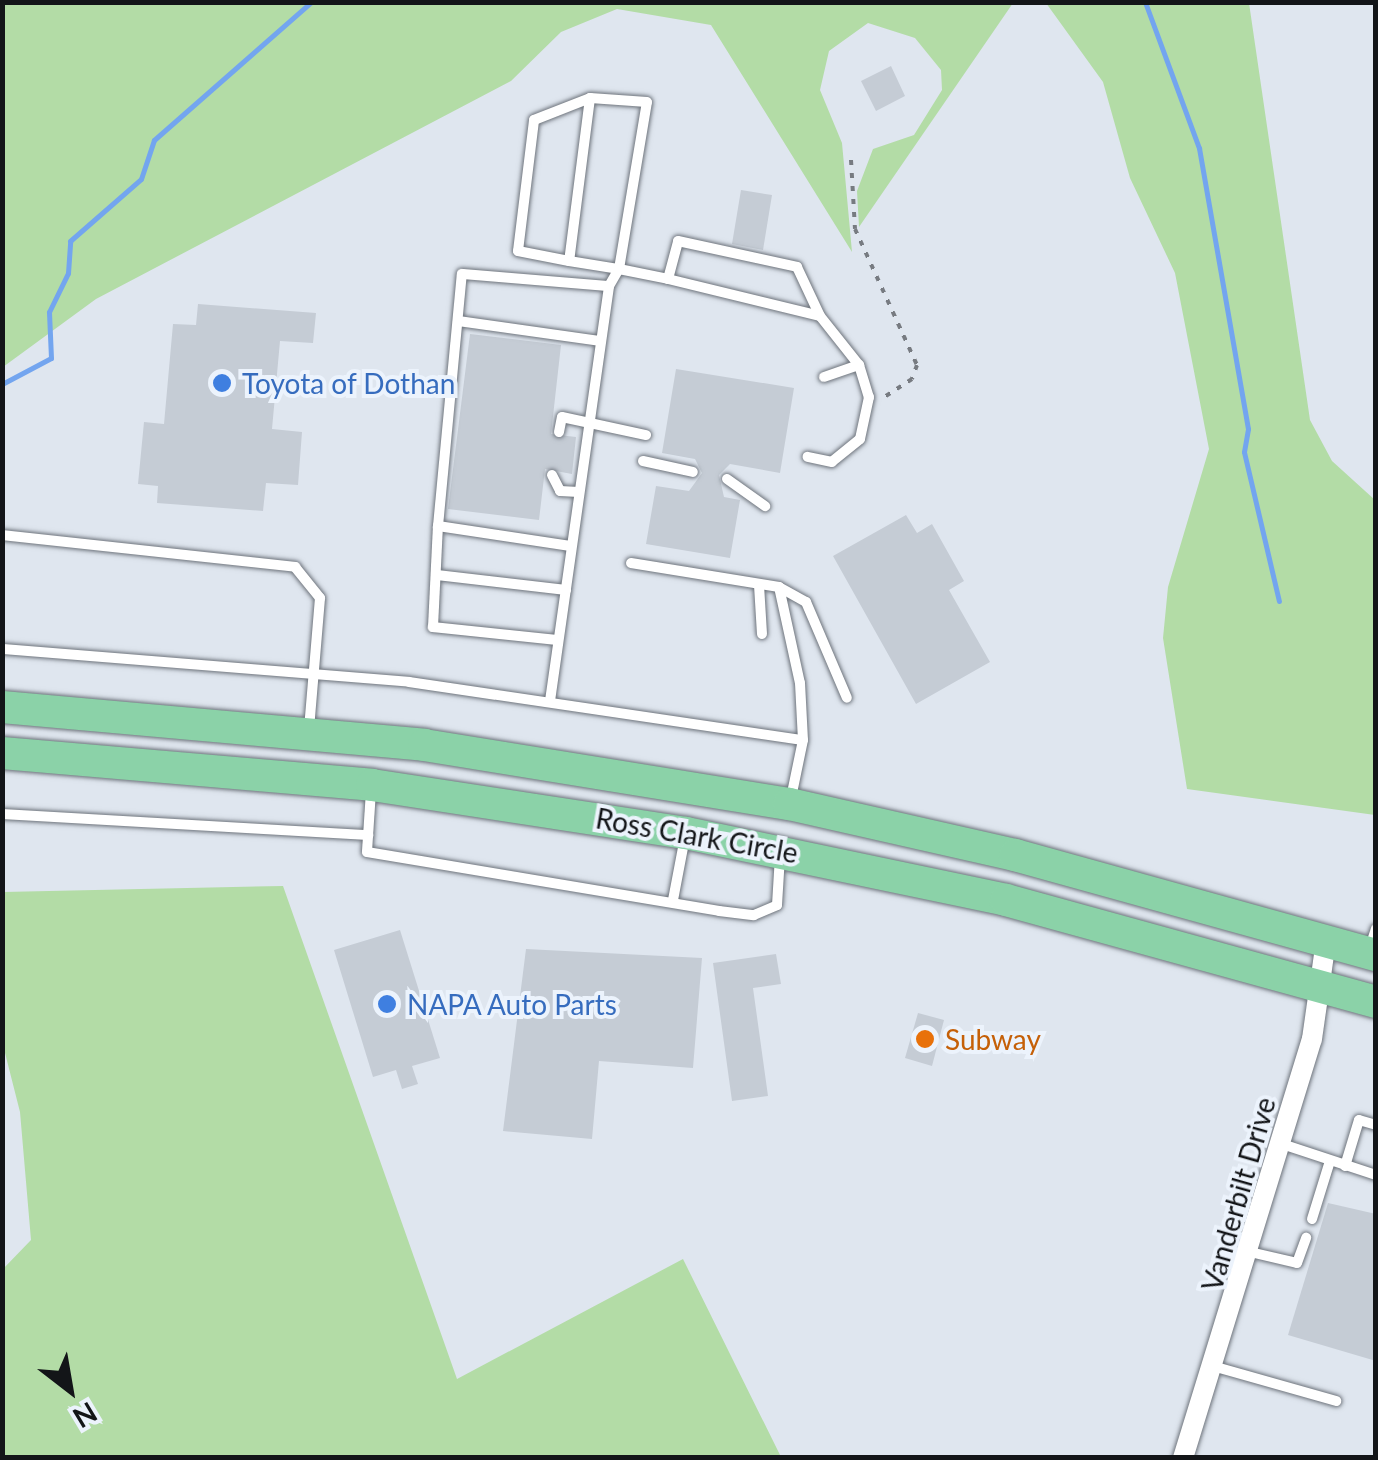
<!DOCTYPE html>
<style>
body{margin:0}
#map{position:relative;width:1378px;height:1460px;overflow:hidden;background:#dfe6ef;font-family:Lato,sans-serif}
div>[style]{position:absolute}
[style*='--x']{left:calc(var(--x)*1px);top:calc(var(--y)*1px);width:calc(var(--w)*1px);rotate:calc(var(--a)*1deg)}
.green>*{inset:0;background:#b3dca6}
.stream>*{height:5px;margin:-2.5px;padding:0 2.5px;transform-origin:2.5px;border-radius:2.5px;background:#73a5ef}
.building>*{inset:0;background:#c5ccd5}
.path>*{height:4px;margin-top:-2px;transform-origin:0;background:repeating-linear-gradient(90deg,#777b81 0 5px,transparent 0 13px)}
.roads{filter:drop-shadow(0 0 2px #6e747c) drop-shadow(0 0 2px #6e747c)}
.service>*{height:10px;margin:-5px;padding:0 5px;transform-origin:5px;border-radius:5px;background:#fff}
.minor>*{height:20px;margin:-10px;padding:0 10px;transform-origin:10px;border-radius:10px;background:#fff}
.trunk>*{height:32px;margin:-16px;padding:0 16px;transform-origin:16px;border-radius:16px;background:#8bd2a8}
.dots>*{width:28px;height:28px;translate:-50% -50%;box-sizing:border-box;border:5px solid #ecf3fc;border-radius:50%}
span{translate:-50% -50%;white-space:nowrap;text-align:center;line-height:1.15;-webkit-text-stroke:8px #ecf3fc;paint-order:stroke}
.shop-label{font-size:28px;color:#366cbe}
.left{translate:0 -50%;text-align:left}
.street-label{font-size:28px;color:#131518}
.food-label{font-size:28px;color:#c56008}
.frame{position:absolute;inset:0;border:5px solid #131518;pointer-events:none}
.north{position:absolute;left:20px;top:1340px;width:100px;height:100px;-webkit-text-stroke:8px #ecf3fc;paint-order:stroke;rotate:149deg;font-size:28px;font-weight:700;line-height:40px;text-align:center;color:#131518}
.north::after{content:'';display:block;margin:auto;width:35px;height:45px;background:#131518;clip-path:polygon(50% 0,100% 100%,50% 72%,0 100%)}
</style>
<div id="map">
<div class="green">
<div style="clip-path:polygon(3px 2px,1013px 2px,1013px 3px,859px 227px,857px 191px,873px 149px,914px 135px,942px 90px,941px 70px,915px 38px,868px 23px,829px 51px,820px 90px,842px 143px,852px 252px,711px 25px,617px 9px,561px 32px,511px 81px,96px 299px,3px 367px)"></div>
<div style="clip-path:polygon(1046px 3px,1249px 3px,1310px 420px,1332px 461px,1375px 500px,1375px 815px,1187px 789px,1163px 638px,1168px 587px,1209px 449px,1175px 273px,1130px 178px,1103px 82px)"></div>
<div style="clip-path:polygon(283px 886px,457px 1379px,683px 1259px,781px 1457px,3px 1457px,3px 1269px,31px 1240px,20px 1112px,3px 1045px,3px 892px)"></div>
</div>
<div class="stream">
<div style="--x:1145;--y:2;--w:156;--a:69.7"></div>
<div style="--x:1199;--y:148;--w:285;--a:80.1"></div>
<div style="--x:1248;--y:429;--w:23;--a:100"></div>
<div style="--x:1244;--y:452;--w:153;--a:76.8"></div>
<div style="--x:2;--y:384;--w:55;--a:-28"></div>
<div style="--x:51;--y:358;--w:46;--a:-92.5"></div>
<div style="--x:49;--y:312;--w:43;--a:-64"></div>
<div style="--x:68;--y:273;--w:32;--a:-86"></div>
<div style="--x:70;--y:241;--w:94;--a:-41.1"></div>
<div style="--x:141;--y:179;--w:41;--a:-71.6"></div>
<div style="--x:154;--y:140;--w:209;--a:-41.3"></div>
</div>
<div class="building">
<div style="clip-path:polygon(891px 66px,905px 96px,876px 111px,861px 81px)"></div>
<div style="clip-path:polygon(741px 190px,772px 195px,763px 250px,732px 244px)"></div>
<div style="clip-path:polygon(198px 304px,316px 313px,313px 343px,280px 341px,272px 429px,302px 432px,298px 485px,266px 483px,263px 511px,157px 503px,158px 486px,138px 484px,144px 422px,164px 424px,173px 324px,196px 325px)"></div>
<div style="clip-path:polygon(470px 334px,561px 345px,551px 434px,576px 437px,572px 474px,545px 469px,539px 520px,448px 509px)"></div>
<div style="clip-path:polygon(676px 369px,794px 388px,780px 473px,730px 464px,719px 475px,724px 497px,740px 500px,730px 558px,646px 544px,656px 486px,689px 491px,702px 473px,695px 459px,662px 453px)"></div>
<div style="clip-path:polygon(906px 515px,917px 533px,932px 524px,964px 581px,949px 590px,990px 662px,916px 704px,833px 556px)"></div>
<div style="clip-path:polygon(400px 930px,440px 1058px,412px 1066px,418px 1084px,402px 1089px,396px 1070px,373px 1077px,334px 950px)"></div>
<div style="clip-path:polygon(526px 949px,702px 958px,693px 1068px,599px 1061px,592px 1139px,503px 1131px)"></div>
<div style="clip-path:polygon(776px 954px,781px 984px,753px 988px,768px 1096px,732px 1101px,713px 963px)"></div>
<div style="clip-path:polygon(918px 1013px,944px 1020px,932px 1066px,905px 1058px)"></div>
<div style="clip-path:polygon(1328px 1203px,1376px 1214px,1376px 1361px,1288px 1335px)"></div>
</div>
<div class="path">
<div style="--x:851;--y:160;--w:69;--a:86.7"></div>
<div style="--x:855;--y:229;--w:149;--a:65.5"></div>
<div style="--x:917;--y:365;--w:15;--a:110"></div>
<div style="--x:912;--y:379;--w:33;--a:147"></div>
</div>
<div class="roads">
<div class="service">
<div style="--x:569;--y:261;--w:52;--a:-168.9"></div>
<div style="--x:518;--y:251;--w:132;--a:-83"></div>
<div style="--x:534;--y:120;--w:60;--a:-21.4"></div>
<div style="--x:668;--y:279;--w:39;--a:-75"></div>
<div style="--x:678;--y:241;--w:122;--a:12.3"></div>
<div style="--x:797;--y:267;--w:54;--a:64.9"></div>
<div style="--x:458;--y:321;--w:143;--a:8"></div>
<div style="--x:824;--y:377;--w:37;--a:-19"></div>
<div style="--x:559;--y:432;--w:15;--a:-79"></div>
<div style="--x:562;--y:417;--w:86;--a:12.1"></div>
<div style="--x:643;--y:461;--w:51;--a:12.4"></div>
<div style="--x:552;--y:475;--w:18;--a:63"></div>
<div style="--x:560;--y:491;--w:19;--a:3"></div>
<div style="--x:727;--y:479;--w:47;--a:35.4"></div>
<div style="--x:438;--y:526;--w:253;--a:-84.6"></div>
<div style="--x:462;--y:274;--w:147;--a:4.7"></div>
<div style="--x:2;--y:535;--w:295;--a:6.2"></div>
<div style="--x:295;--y:567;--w:40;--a:51"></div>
<div style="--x:320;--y:598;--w:132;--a:94.8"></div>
<div style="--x:631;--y:563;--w:150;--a:9.2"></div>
<div style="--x:779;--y:587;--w:98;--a:77.7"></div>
<div style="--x:800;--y:683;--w:57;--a:87"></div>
<div style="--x:803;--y:740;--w:59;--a:101.7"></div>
<div style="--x:437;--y:575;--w:130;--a:6.6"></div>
<div style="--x:759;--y:585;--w:49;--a:86.5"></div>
<div style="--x:779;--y:587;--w:31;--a:29"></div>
<div style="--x:806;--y:602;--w:104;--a:66.9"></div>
<div style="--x:557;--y:640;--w:125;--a:-174"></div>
<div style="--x:433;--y:627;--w:101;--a:-87.2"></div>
<div style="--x:438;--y:526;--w:134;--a:8.6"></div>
<div style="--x:2;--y:649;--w:408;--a:4.6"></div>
<div style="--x:409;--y:682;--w:398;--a:8.4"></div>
<div style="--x:550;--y:701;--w:419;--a:-81.9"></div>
<div style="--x:609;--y:286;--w:20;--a:-60"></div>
<div style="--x:619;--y:269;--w:169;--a:-80.5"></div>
<div style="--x:647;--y:102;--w:57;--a:-176"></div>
<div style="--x:590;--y:98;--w:164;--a:97.3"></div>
<div style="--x:569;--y:261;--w:51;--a:9.1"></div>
<div style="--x:619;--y:269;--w:50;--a:11.5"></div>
<div style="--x:668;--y:279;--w:156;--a:13.7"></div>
<div style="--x:820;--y:316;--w:63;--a:51.5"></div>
<div style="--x:859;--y:365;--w:34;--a:73"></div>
<div style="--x:869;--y:397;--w:43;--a:102.1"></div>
<div style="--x:860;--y:439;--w:36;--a:141"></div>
<div style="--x:832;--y:462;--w:25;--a:-168"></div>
<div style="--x:371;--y:791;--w:61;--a:93.8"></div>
<div style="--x:367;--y:852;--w:357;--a:9.5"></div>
<div style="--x:719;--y:911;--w:35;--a:7"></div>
<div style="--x:754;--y:915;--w:25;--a:-23"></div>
<div style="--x:777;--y:905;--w:49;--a:-86.5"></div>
<div style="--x:2;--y:814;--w:367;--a:3.3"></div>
<div style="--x:673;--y:900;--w:64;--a:-79.2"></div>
<div style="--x:1370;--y:947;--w:19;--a:-72"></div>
<div style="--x:1282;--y:1144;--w:99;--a:18.3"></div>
<div style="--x:1345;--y:1166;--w:48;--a:-73.1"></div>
<div style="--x:1359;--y:1120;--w:18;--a:16"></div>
<div style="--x:1312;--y:1219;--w:61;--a:-72.8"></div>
<div style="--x:1250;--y:1252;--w:48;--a:13.2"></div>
<div style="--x:1297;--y:1263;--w:27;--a:-70"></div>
<div style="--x:1216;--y:1367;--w:125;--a:15.8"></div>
</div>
<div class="minor">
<div style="--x:1183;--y:1458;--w:438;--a:-72.9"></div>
<div style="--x:1312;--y:1039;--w:99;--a:-81.9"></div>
</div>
<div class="trunk">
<div style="--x:2;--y:707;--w:424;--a:5.1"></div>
<div style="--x:424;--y:745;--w:370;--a:9.2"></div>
<div style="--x:789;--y:804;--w:232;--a:12.7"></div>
<div style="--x:1015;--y:855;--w:375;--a:15.5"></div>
<div style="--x:2;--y:753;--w:371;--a:4.9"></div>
<div style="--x:372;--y:785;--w:318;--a:8.7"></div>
<div style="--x:686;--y:833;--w:327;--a:11.8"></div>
<div style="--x:1006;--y:900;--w:384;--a:15.4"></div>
</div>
</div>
<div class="dots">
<div style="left:222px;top:383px;background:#3f7fe0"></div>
<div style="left:387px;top:1004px;background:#3f7fe0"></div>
<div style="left:925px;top:1039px;background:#e8710a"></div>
</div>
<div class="shop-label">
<span class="left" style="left:242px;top:383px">Toyota of Dothan</span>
<span class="left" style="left:407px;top:1004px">NAPA Auto Parts</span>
</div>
<div class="street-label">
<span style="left:697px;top:835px;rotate:10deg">Ross Clark Circle</span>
<span style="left:1238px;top:1194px;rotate:-74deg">Vanderbilt Drive</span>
</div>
<div class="food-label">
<span class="left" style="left:945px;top:1039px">Subway</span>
</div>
<div class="frame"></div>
<div class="north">N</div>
</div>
